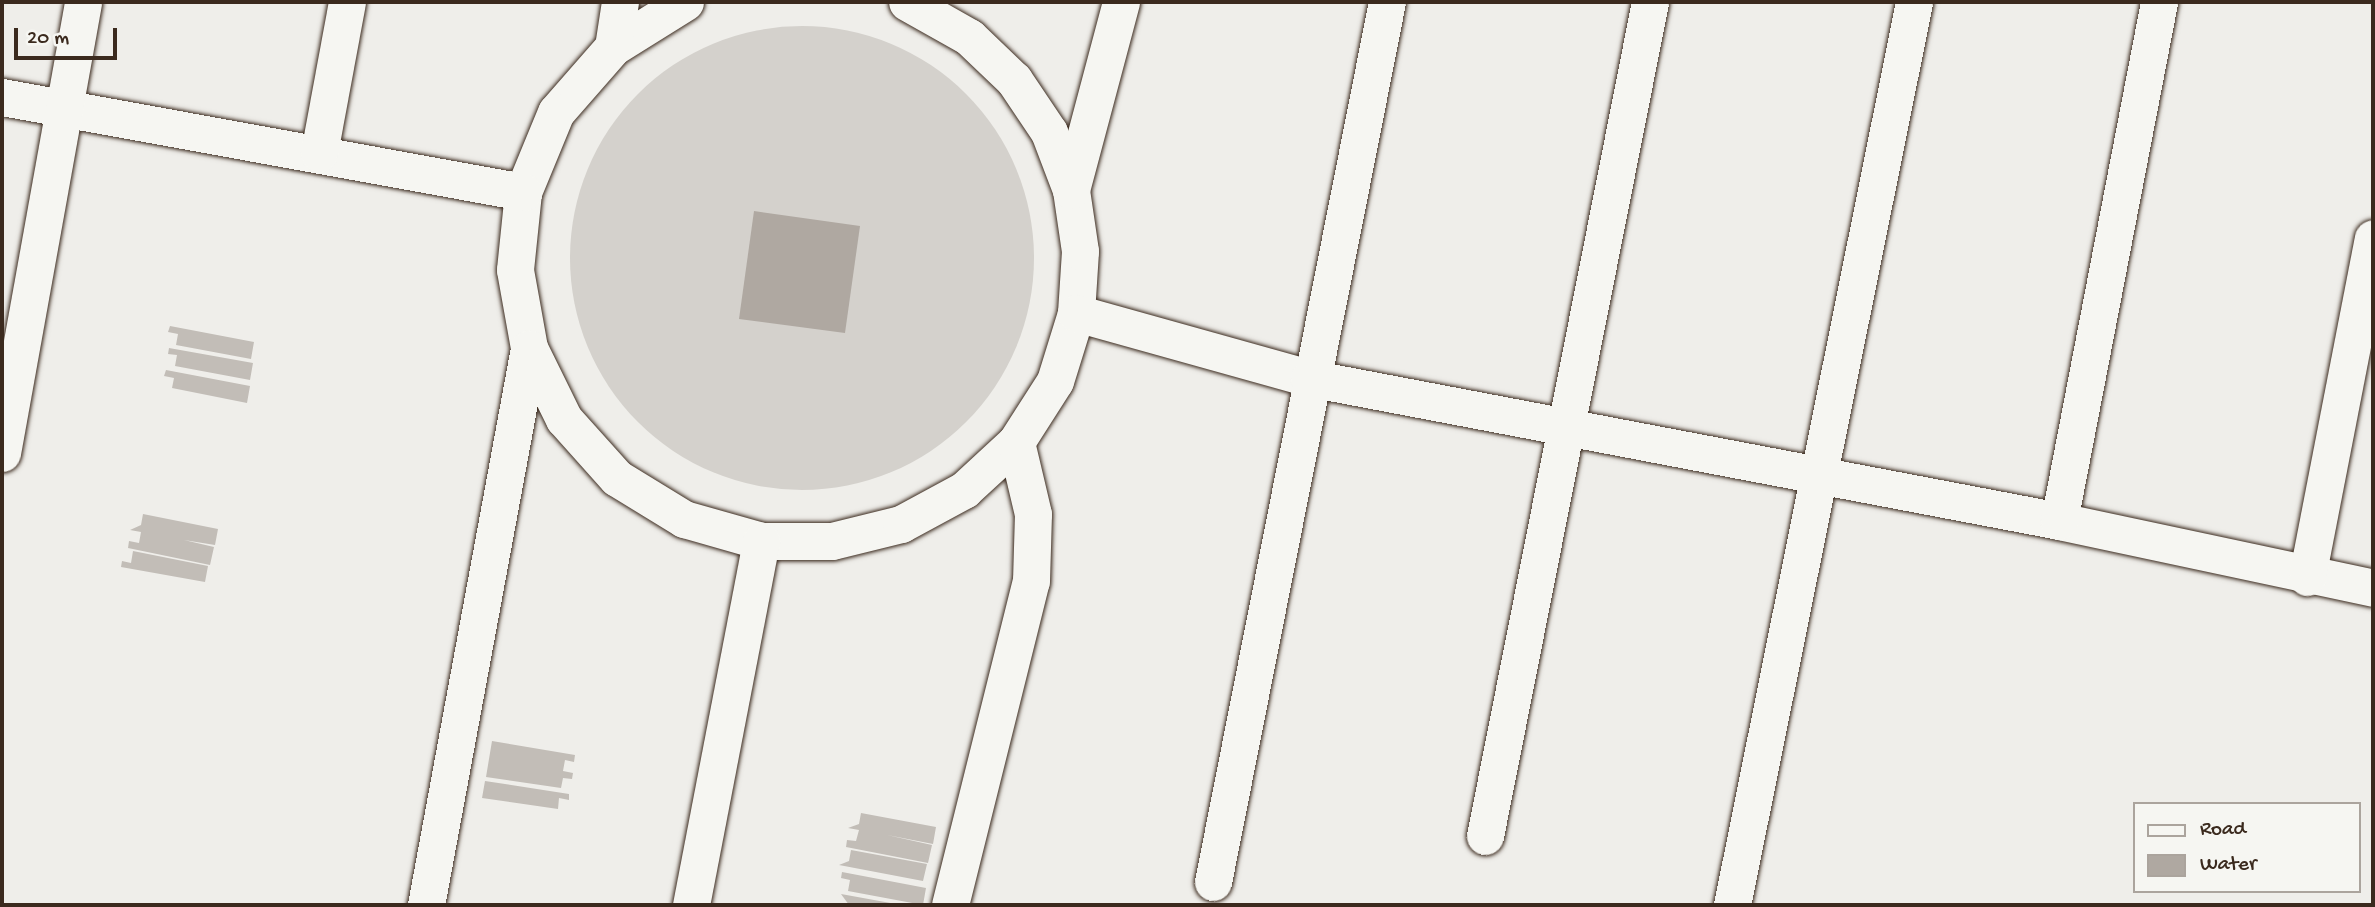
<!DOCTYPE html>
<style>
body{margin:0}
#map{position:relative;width:2375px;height:907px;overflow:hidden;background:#efeeea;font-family:"Gochi Hand",sans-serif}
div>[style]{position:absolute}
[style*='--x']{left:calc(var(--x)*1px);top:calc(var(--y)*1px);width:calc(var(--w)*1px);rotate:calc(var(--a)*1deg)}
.green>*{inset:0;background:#d4d1cc}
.round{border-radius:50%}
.water>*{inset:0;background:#afa8a1}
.building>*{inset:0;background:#c2bdb7}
.roads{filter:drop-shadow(0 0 2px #3b2a1e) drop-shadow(0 0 2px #3b2a1e)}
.minor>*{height:37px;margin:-18.5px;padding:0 18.5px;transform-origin:18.5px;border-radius:18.5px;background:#f6f6f2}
span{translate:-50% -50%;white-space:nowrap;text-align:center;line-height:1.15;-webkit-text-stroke:6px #f6f6f2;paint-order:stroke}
.frame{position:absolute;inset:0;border:4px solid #3b2a1e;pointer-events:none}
.legend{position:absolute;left:2133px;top:802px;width:228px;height:91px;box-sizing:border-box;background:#f6f6f2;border:2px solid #aba49d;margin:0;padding:9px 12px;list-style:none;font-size:21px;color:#3b2a1e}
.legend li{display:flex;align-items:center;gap:14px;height:35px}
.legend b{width:35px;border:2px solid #aba49d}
.scale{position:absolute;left:14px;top:28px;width:103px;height:32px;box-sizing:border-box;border:4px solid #3b2a1e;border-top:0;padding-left:9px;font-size:21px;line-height:24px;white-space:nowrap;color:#3b2a1e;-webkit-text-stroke:5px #f6f6f2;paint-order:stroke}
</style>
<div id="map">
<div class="green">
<div class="round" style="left:570px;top:26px;width:464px;height:464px"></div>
</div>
<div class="water">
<div style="clip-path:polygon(754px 211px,860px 226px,845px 333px,739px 319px)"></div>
</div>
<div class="building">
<div style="clip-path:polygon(170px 326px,254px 342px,251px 359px,176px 345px,178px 334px,168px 332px)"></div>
<div style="clip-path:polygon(169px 348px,253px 363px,250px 380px,175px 366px,177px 355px,168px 354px)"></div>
<div style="clip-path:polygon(166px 370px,250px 386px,247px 403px,172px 388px,174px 378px,164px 376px)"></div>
<div style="clip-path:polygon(143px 514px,218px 529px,215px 545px,184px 540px,214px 547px,210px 565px,128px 548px,129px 541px,139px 543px,141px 532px,130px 530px,141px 525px)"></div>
<div style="clip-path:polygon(133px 551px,208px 566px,205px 582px,121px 567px,122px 561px,131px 563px)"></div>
<div style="clip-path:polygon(492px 741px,575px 755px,574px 762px,565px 760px,563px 771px,573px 773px,572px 779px,563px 778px,561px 788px,486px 777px)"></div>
<div style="clip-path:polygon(485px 781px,569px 794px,569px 800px,559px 798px,558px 809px,482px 798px)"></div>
<div style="clip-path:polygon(861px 813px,936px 827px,933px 844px,887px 835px,932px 845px,928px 863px,846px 847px,847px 840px,856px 841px,859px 830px,848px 828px,859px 824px)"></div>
<div style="clip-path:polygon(851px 850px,927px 864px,923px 881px,839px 865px,849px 861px)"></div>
<div style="clip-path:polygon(842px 872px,926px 888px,923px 905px,848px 891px,850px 880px,841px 878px)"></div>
<div style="clip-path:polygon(841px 894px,896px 904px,896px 905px,849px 905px)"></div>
</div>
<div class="roads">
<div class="minor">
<div style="--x:685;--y:2;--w:85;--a:148"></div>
<div style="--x:613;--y:47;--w:86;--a:131.2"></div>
<div style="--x:556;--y:112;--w:87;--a:112.4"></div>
<div style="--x:523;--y:192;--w:78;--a:95.9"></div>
<div style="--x:515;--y:270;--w:79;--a:79.8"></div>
<div style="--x:529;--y:348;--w:79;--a:63.8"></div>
<div style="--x:564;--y:419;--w:79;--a:48.1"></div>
<div style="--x:617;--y:478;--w:79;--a:31.5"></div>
<div style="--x:684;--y:519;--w:80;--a:15.9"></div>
<div style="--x:761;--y:541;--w:71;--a:0"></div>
<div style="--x:832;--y:541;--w:71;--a:-13.8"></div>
<div style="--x:901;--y:524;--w:72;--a:-28.4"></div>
<div style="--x:964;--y:490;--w:71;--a:-42.7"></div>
<div style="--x:1016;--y:442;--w:72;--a:-57.4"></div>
<div style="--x:1055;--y:381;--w:71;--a:-72.8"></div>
<div style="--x:1076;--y:313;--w:62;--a:-86.3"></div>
<div style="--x:1080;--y:251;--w:62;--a:-98.4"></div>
<div style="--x:1071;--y:190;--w:62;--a:-110.8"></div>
<div style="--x:1049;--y:132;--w:63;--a:-123.9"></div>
<div style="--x:1014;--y:80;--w:62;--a:-136.3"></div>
<div style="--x:969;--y:37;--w:71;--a:-150.6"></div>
<div style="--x:613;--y:47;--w:46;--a:-81.2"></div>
<div style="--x:2;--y:97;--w:530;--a:10.33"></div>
<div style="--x:319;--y:153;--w:154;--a:-79.5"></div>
<div style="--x:1071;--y:190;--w:195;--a:-75.1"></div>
<div style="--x:1076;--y:313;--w:242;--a:15.6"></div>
<div style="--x:1309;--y:378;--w:764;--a:10.79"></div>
<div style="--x:2059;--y:521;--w:321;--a:12"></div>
<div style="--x:2;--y:453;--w:458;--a:-79.8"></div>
<div style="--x:2059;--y:521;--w:529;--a:-79.09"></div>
<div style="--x:2307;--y:577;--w:345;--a:-79"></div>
<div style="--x:1485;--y:836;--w:850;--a:-78.81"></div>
<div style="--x:1213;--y:882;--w:897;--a:-78.82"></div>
<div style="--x:426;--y:905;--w:566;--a:-79.52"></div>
<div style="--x:691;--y:905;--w:371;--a:-79.1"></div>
<div style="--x:950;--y:905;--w:334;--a:-76"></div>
<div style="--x:1031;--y:581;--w:67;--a:-88.3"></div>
<div style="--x:1033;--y:514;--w:74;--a:-103.3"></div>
<div style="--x:1732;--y:905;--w:921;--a:-78.6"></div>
</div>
</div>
<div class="frame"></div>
<ul class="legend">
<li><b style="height:9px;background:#f6f6f2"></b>Road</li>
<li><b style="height:19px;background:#afa8a1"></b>Water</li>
</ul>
<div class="scale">20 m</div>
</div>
